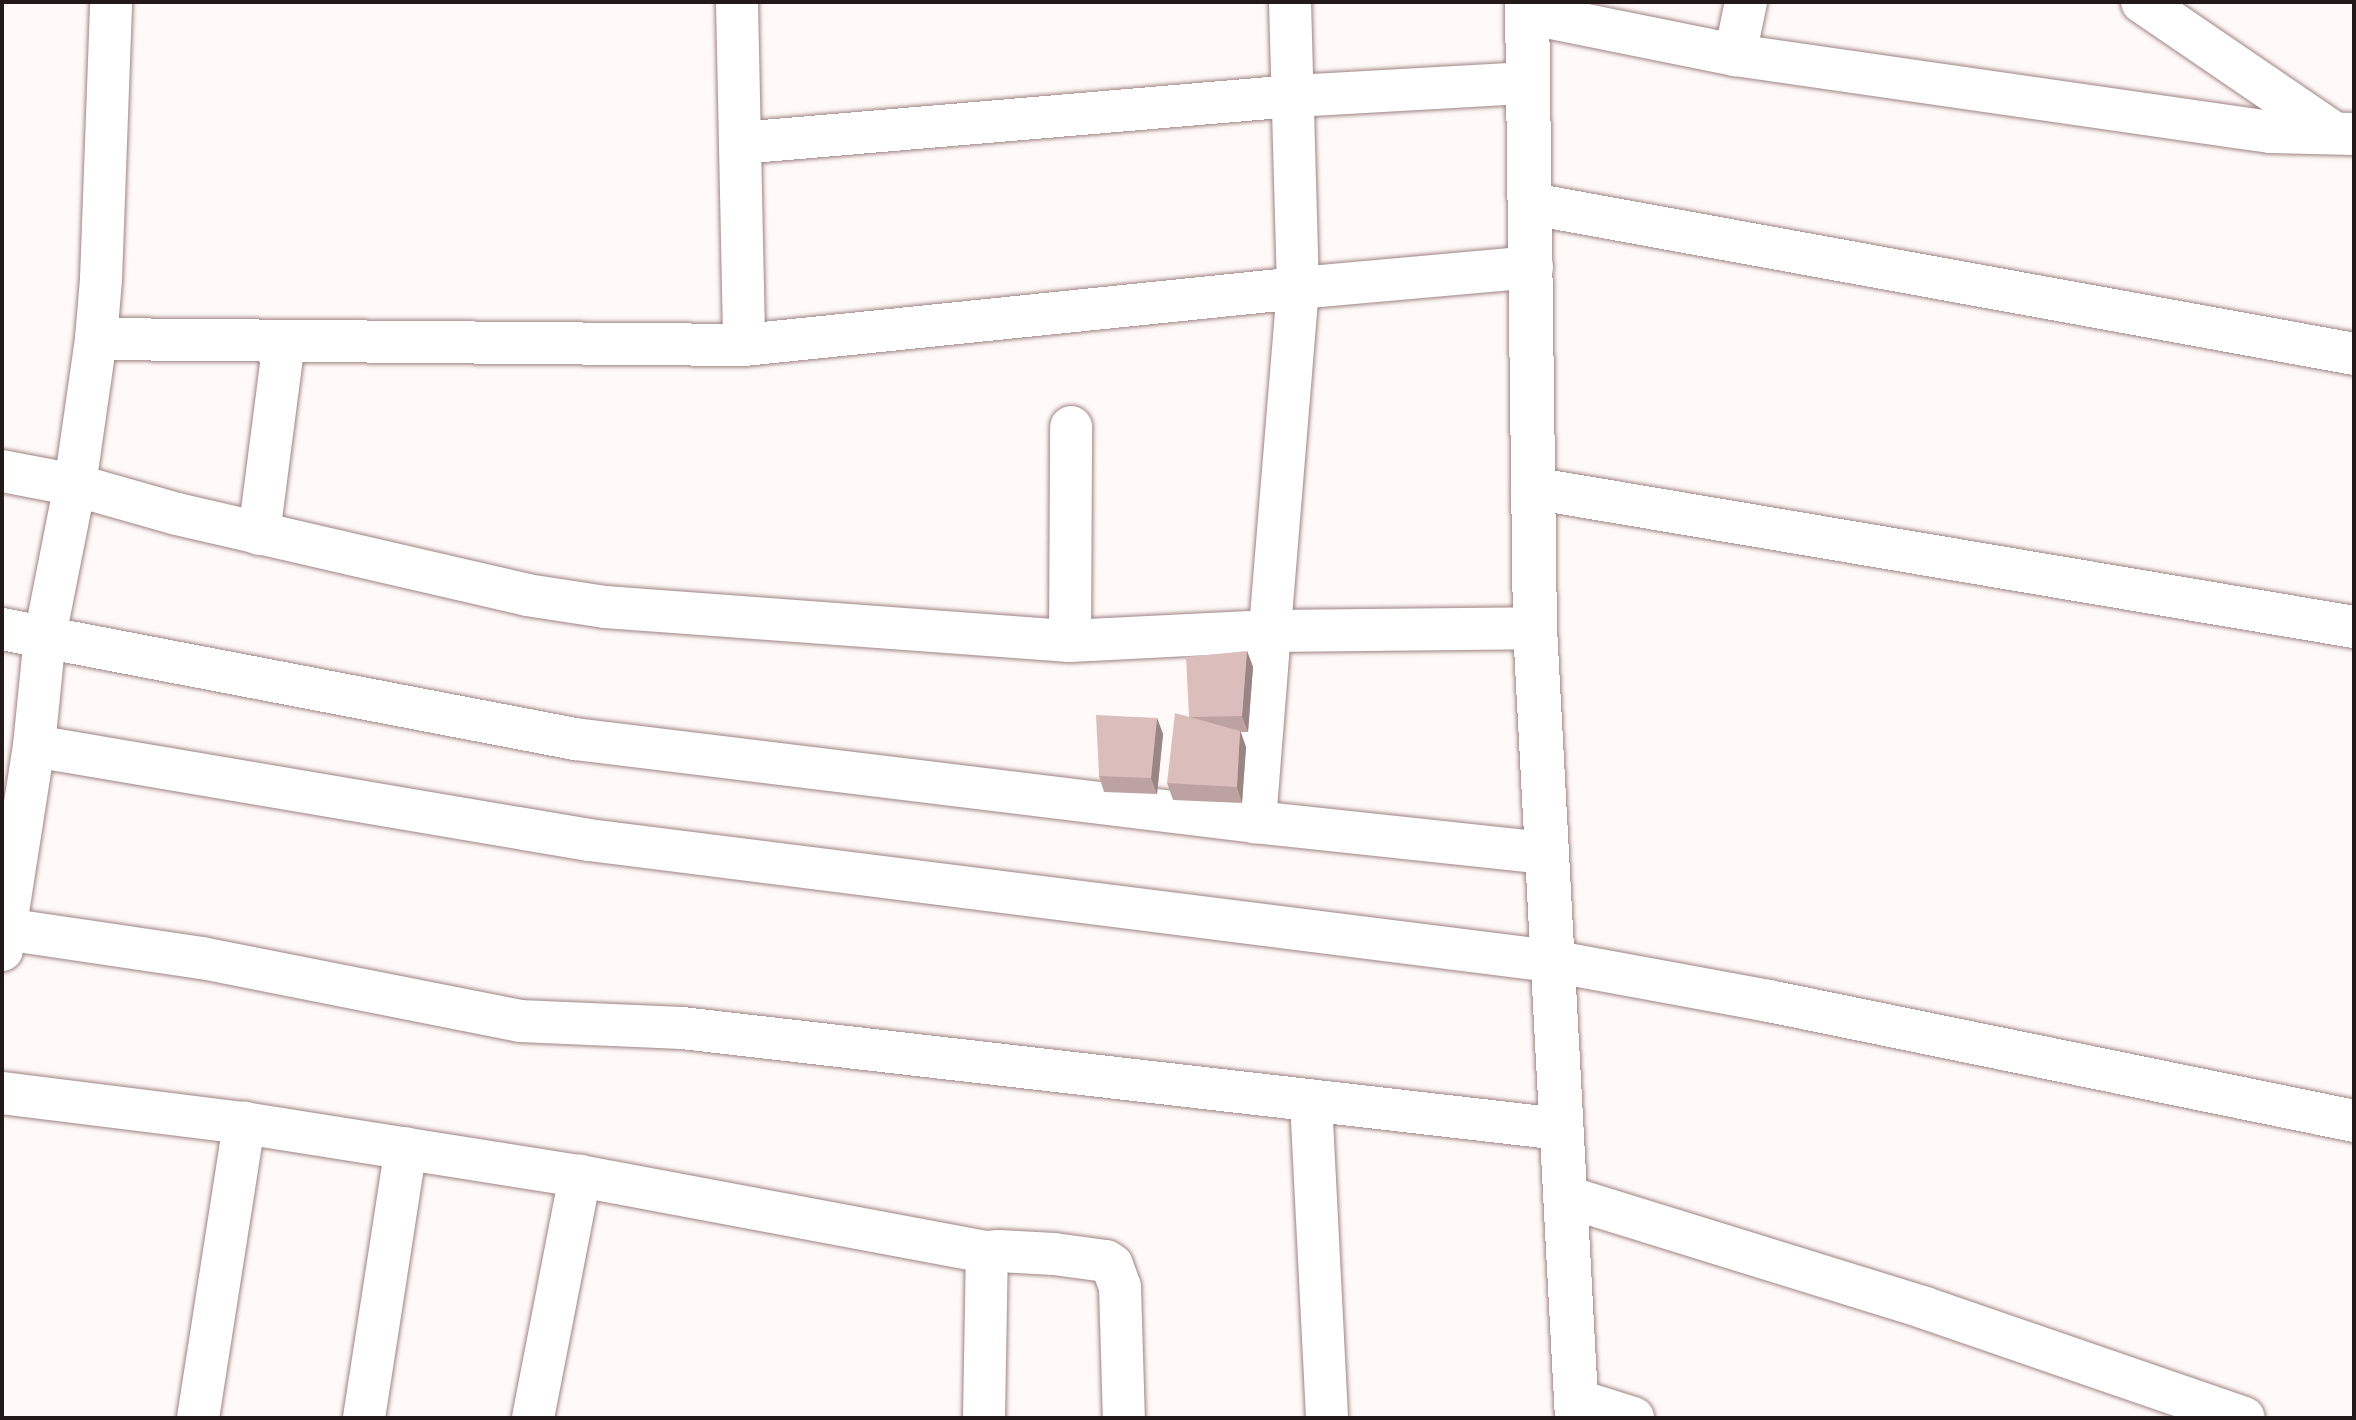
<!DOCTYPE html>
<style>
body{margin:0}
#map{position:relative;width:2356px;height:1420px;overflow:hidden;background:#fff9f8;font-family:"Noto Serif",serif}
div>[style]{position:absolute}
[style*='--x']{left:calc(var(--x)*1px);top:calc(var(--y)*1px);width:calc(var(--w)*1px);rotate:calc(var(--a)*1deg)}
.roads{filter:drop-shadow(0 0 2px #9e8381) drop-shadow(0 0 2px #9e8381)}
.street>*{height:42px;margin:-21px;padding:0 21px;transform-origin:21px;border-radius:21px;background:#fff}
.secondary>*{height:44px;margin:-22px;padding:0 22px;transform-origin:22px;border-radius:22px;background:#fff}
.wall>*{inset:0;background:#bca3a2}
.shaded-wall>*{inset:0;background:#998584}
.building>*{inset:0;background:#dbbebc}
span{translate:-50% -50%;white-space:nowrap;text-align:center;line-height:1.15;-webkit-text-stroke:8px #fff9f8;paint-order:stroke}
.frame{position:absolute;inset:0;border:4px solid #241919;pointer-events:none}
</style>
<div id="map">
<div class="roads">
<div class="street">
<div style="--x:737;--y:2;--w:343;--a:88.8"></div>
<div style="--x:744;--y:345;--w:557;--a:-5.87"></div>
<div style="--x:1298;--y:288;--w:344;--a:94.7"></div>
<div style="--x:1270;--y:631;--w:265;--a:-0.6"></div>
<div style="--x:1290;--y:2;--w:286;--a:88.4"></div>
<div style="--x:1298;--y:288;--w:235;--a:-5.1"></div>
<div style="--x:2142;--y:2;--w:232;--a:34.3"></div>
<div style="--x:1527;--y:13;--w:212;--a:11.4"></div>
<div style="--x:1735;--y:55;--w:541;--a:8.19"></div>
<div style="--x:2270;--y:132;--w:84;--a:1.4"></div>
<div style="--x:1735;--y:55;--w:54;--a:-78.3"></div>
<div style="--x:740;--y:143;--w:555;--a:-4.86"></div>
<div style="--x:1293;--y:96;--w:236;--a:-3.2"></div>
<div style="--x:1532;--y:204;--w:836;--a:10.34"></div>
<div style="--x:96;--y:339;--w:648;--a:0.53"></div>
<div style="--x:2;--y:471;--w:74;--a:10.9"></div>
<div style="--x:75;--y:485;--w:106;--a:15.9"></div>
<div style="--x:177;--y:514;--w:359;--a:13"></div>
<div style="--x:527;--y:595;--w:79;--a:8.7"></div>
<div style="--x:605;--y:607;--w:466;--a:4.2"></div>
<div style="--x:1070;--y:641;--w:200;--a:-2.9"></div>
<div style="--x:1270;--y:631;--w:192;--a:94.5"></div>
<div style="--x:1532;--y:488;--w:834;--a:9.6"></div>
<div style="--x:259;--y:534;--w:194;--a:-82.6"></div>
<div style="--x:2;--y:629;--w:583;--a:10.87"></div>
<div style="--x:575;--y:739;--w:685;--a:6.96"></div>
<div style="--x:1255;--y:822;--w:293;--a:6.1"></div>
<div style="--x:1070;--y:641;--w:214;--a:-89.7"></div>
<div style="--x:34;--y:746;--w:563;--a:9.61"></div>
<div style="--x:589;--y:840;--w:970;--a:7.17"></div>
<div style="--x:1551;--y:961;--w:222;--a:10.4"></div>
<div style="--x:1769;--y:1001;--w:597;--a:11.59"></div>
<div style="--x:5;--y:929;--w:199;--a:8.4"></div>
<div style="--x:202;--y:958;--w:324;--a:11.2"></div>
<div style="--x:520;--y:1021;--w:162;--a:2.5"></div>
<div style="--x:682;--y:1028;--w:884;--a:6.56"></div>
<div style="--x:2;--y:950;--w:206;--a:-81.1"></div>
<div style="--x:34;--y:746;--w:111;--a:-84.3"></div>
<div style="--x:45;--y:636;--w:154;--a:-78.8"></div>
<div style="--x:75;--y:485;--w:148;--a:-81.8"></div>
<div style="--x:96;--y:339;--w:60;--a:-85.2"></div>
<div style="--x:101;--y:279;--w:277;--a:-87.9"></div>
<div style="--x:2;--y:1093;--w:244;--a:7.1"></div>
<div style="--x:244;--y:1123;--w:340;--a:9"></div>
<div style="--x:580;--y:1176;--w:414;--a:10.6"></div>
<div style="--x:1311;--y:1101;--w:317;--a:87.1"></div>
<div style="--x:1564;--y:1196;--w:378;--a:17.2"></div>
<div style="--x:1925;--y:1308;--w:337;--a:19"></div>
<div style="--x:1576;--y:1400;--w:60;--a:17.5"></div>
<div style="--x:198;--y:1418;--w:299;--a:-81.1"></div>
<div style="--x:364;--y:1418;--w:273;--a:-81.2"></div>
<div style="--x:533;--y:1418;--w:247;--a:-79"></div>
<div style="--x:984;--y:1418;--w:166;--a:-89"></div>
<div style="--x:987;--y:1252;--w:12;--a:-5"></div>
<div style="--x:999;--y:1251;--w:55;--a:3.1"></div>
<div style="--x:1054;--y:1254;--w:52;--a:7.7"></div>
<div style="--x:1106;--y:1261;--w:7;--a:34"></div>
<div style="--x:1112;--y:1265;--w:23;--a:70"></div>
<div style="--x:1120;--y:1287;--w:131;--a:88.3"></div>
</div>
<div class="secondary">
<div style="--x:1527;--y:2;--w:626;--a:89.27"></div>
<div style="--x:1535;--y:628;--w:791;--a:86.96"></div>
</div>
</div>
<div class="wall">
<div style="clip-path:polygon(1247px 651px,1253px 667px,1248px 732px,1241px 732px,1246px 747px,1242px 803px,1173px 800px,1167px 783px,1189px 717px)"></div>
<div style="clip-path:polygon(1157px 718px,1163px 734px,1157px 794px,1104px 792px,1099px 776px)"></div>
</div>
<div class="shaded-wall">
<div style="clip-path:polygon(1247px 651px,1253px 667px,1248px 732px,1242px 716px)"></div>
<div style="clip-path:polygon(1157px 718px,1163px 734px,1157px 794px,1151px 778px)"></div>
<div style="clip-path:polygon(1240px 731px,1246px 747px,1242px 803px,1237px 787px)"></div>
</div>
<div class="building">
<div style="clip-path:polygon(1247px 651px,1242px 716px,1189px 717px,1186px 657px)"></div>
<div style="clip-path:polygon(1175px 713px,1240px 731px,1237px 787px,1167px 783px)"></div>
<div style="clip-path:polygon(1096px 715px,1157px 718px,1151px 778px,1099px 776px)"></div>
</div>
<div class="frame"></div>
</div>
